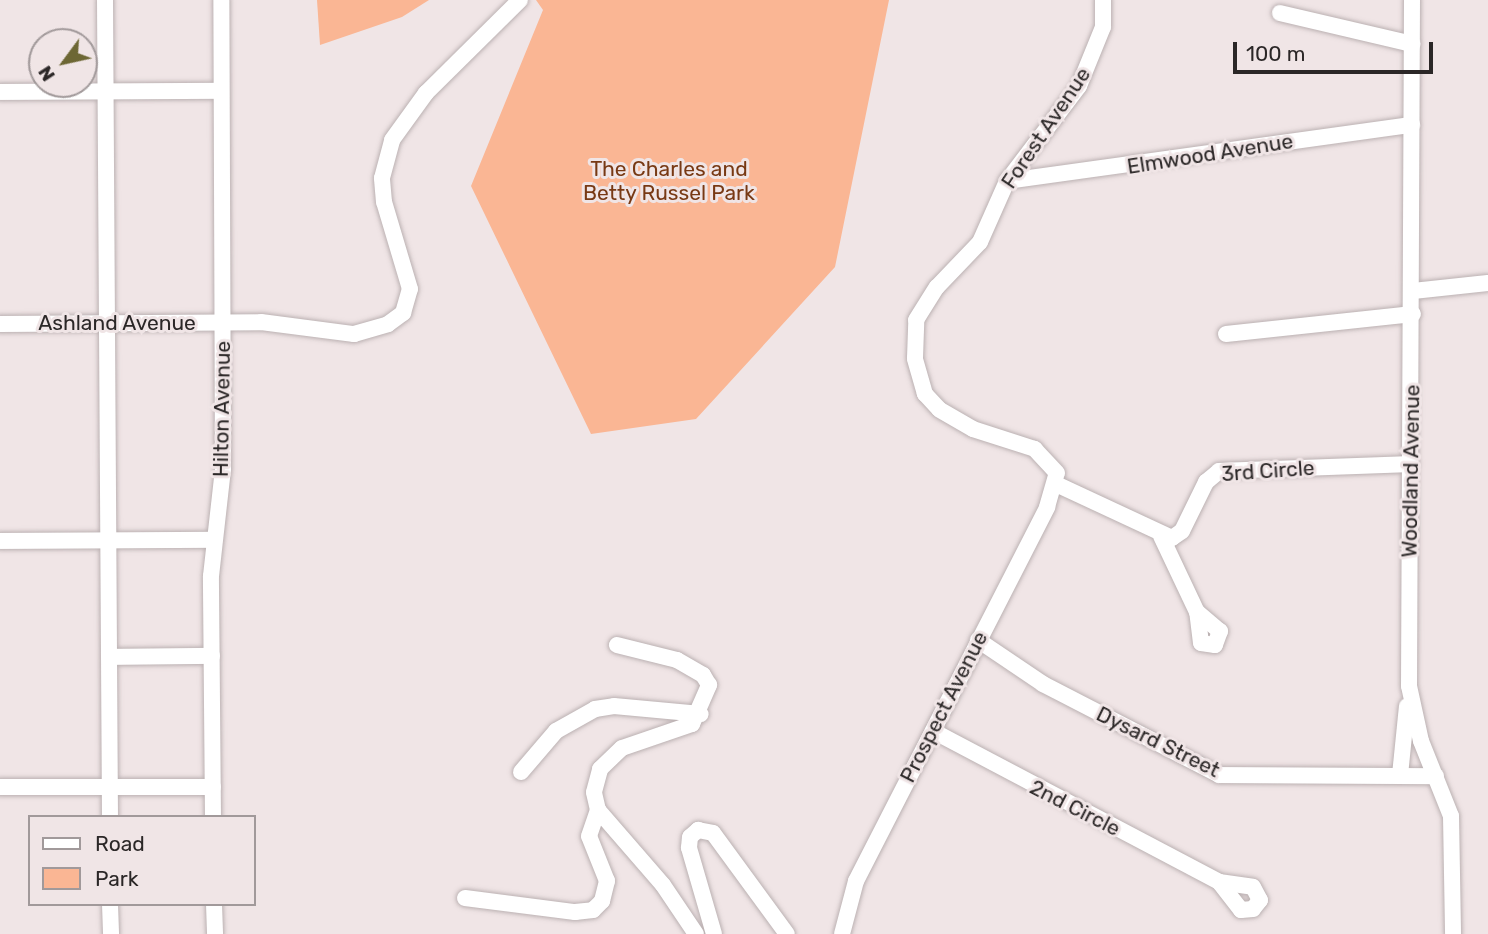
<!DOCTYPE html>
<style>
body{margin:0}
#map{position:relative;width:1488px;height:934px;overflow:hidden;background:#f0e5e6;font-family:Rubik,sans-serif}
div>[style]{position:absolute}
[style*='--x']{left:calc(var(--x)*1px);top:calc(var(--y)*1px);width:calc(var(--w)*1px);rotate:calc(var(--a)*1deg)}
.green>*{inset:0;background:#fab694}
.roads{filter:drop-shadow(0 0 2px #bbb1b2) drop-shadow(0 0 2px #bbb1b2)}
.minor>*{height:16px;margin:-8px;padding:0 8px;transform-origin:8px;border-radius:8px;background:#fff}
span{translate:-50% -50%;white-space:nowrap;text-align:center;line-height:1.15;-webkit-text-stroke:6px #f0e5e6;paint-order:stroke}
.street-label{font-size:21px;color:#2b2727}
.park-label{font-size:21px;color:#783914}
.legend{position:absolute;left:28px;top:815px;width:228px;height:91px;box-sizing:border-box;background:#f0e5e6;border:2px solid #a1999a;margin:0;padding:9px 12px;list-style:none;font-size:21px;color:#2b2727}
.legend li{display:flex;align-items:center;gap:14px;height:35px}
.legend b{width:35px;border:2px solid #a1999a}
.north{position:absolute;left:28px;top:28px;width:70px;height:70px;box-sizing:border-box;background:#f0e5e6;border:2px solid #a1999a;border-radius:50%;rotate:237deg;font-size:19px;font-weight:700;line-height:28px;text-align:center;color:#2b2727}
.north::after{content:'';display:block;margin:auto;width:24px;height:32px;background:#6d6734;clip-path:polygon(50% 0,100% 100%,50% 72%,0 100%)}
.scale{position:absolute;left:1233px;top:42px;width:200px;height:32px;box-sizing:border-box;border:4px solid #2b2727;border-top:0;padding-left:9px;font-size:21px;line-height:24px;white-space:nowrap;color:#2b2727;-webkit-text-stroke:5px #f0e5e6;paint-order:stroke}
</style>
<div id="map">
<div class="green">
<div style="clip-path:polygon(317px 0,429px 0,402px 17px,320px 45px)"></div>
<div style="clip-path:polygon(536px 0,889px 0,835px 267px,696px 419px,591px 434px,471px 186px,543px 10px)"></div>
</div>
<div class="roads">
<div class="minor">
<div style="--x:105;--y:0;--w:817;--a:89.65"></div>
<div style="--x:1412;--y:0;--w:686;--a:90.25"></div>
<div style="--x:1409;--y:686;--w:56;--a:77.7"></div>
<div style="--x:1421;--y:741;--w:81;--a:68.2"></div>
<div style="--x:1451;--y:816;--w:118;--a:89"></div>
<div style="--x:1280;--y:13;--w:136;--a:13.2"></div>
<div style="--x:0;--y:92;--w:221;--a:-0.3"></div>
<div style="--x:1007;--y:181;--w:409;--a:-7.9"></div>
<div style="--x:1413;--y:291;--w:75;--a:-6.1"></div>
<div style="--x:0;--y:324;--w:261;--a:-0.4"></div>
<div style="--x:261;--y:322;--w:94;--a:7.4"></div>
<div style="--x:354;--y:334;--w:35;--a:-16"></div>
<div style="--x:388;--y:324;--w:19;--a:-36"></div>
<div style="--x:403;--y:313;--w:25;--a:-74"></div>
<div style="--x:410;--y:289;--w:91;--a:-106.6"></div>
<div style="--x:384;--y:202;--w:24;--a:-95"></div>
<div style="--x:382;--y:178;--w:39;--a:-75"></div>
<div style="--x:392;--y:140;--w:58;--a:-54.1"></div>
<div style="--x:426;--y:93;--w:132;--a:-44.7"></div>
<div style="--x:1226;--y:334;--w:188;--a:-6.1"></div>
<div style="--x:1056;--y:484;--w:128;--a:25"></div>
<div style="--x:1172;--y:538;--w:12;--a:-35"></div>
<div style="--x:1182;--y:531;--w:55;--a:-63.9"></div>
<div style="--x:1206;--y:482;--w:17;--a:-40"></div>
<div style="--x:1219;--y:471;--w:192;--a:-2.1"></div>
<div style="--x:1161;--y:536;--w:84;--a:64.7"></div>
<div style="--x:0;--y:541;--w:214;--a:-0.3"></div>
<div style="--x:1197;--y:612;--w:30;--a:40"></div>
<div style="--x:1220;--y:631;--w:15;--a:110"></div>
<div style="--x:1215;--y:645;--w:14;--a:-172"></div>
<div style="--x:1201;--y:643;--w:31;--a:-97"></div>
<div style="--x:978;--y:640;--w:78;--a:34.1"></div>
<div style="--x:1043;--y:684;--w:198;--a:27.3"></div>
<div style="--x:1219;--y:775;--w:217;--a:0.3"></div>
<div style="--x:109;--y:657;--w:103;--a:-0.6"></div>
<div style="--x:933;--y:731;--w:323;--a:27.8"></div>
<div style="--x:521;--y:772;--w:54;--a:-49.5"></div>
<div style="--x:556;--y:731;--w:45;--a:-29.4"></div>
<div style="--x:595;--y:709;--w:19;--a:-9"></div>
<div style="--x:614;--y:706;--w:87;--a:5.3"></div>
<div style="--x:1400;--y:775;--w:69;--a:-84.2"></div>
<div style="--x:0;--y:787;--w:213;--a:0"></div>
<div style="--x:598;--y:810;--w:99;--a:49.1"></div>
<div style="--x:663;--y:885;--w:59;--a:56"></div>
<div style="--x:213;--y:817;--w:241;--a:-90.5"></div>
<div style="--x:211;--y:576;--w:108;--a:-83.6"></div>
<div style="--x:223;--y:469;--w:469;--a:-90.2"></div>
<div style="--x:1219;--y:882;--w:34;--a:8"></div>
<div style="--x:1253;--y:887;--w:15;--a:62"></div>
<div style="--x:1260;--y:900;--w:11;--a:128"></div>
<div style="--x:1253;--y:909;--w:12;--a:175"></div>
<div style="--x:1241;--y:910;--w:36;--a:-128"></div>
<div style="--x:465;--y:898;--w:111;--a:7.3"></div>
<div style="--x:575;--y:912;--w:18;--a:-6"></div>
<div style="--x:593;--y:910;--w:13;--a:-45"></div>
<div style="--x:602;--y:901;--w:21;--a:-76"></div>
<div style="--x:607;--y:881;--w:48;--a:-111.8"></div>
<div style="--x:589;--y:836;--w:28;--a:-71"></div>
<div style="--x:598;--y:810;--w:18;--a:-103"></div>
<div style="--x:594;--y:792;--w:24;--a:-75"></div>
<div style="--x:600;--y:769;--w:30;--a:-44"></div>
<div style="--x:622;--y:748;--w:74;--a:-18.9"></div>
<div style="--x:692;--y:724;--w:43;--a:-66.4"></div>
<div style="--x:709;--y:685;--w:12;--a:-121"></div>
<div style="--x:703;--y:675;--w:30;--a:-150"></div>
<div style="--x:677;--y:660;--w:62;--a:-166"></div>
<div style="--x:110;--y:904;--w:30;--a:88"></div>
<div style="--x:214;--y:904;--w:30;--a:88"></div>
<div style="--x:714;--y:934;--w:90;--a:-106.2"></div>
<div style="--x:689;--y:848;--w:11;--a:-85"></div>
<div style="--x:690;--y:837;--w:11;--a:-41"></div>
<div style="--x:698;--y:830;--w:15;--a:11"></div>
<div style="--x:713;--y:833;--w:125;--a:53.8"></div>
<div style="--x:842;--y:934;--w:55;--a:-75.2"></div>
<div style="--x:856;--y:881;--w:420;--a:-62.9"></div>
<div style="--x:1047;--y:507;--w:35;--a:-74"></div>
<div style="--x:1057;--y:473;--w:33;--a:-133"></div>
<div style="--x:1035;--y:449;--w:65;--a:-162.1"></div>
<div style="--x:973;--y:429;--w:39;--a:-150"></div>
<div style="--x:939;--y:409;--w:21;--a:-133"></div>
<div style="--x:925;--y:394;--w:37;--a:-106"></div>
<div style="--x:915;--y:358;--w:38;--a:-88"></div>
<div style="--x:916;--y:320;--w:39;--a:-58"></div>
<div style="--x:937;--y:287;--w:62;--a:-46.3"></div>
<div style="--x:980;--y:242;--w:67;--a:-66.1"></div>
<div style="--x:1007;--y:181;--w:119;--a:-52.8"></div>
<div style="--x:1079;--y:86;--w:64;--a:-67.9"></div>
<div style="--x:1103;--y:27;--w:27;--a:-90"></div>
</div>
</div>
<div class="street-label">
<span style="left:1046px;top:128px;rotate:-56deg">Forest Avenue</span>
<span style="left:1210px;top:154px;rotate:-9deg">Elmwood Avenue</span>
<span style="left:117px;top:323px">Ashland Avenue</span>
<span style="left:222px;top:409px;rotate:-89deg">Hilton Avenue</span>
<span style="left:1268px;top:471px;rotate:-4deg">3rd Circle</span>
<span style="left:1411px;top:471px;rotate:-89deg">Woodland Avenue</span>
<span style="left:944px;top:707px;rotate:-63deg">Prospect Avenue</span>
<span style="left:1158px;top:742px;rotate:26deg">Dysard Street</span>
<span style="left:1075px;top:808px;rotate:27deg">2nd Circle</span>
</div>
<div class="park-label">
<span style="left:669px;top:181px">The Charles and<br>Betty Russel Park</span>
</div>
<ul class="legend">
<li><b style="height:9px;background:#fff"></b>Road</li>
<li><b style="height:19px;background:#fab694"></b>Park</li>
</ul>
<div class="north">N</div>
<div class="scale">100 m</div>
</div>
